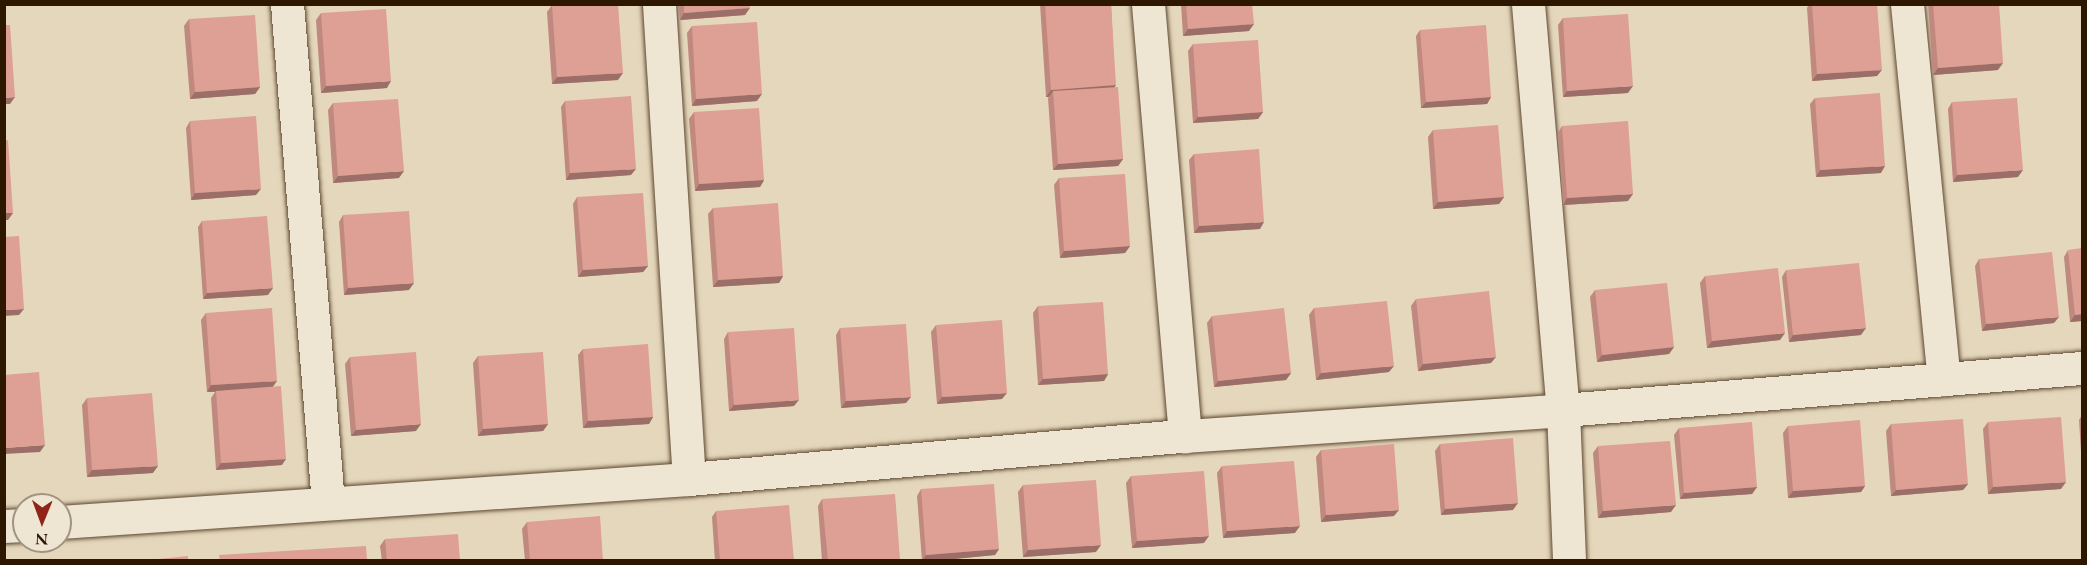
<!DOCTYPE html>
<style>
body{margin:0}
#map{position:relative;width:2087px;height:565px;overflow:hidden;background:#e5d7bc;font-family:"EB Garamond",serif}
div>[style]{position:absolute}
[style*='--x']{left:calc(var(--x)*1px);top:calc(var(--y)*1px);width:calc(var(--w)*1px);rotate:calc(var(--a)*1deg)}
.roads{filter:drop-shadow(0 0 2px #5c472f) drop-shadow(0 0 2px #5c472f)}
.minor>*{height:33px;margin:-16.5px;padding:0 16.5px;transform-origin:16.5px;border-radius:16.5px;background:#eee5d3}
.wall>*{inset:0;background:#bf897f}
.shaded-wall>*{inset:0;background:#9b6f68}
.building>*{inset:0;background:#de9f94}
span{translate:-50% -50%;white-space:nowrap;text-align:center;line-height:1.15;-webkit-text-stroke:5px #eee5d3;paint-order:stroke}
.frame{position:absolute;inset:0;border:6px solid #2e1700;pointer-events:none}
.north{position:absolute;left:12px;top:493px;width:60px;height:60px;box-sizing:border-box;background:#eee5d3;border:2px solid #a1937f;border-radius:50%;rotate:181deg;font-size:16px;font-weight:700;line-height:24px;text-align:center;color:#2e1700}
.north::after{content:'';display:block;margin:auto;width:21px;height:27px;background:#8f2418;clip-path:polygon(50% 0,100% 100%,50% 72%,0 100%)}
</style>
<div id="map">
<div class="roads">
<div class="minor">
<div style="--x:287;--y:4;--w:500;--a:85.3"></div>
<div style="--x:659;--y:4;--w:476;--a:86.4"></div>
<div style="--x:1148;--y:4;--w:434;--a:85.1"></div>
<div style="--x:1528;--y:4;--w:408;--a:85.1"></div>
<div style="--x:1563;--y:410;--w:150;--a:87.7"></div>
<div style="--x:1907;--y:4;--w:377;--a:84.4"></div>
<div style="--x:60;--y:522;--w:630;--a:-3.91"></div>
<div style="--x:689;--y:479;--w:498;--a:-5"></div>
<div style="--x:1185;--y:436;--w:379;--a:-3.9"></div>
<div style="--x:1563;--y:410;--w:521;--a:-4.63"></div>
<div style="--x:4;--y:526;--w:20;--a:-3"></div>
</div>
</div>
<div class="wall">
<div style="clip-path:polygon(678px 4px,749px 4px,745px 15px,680px 20px)"></div>
<div style="clip-path:polygon(1040px 4px,1111px 4px,1115px 87px,1123px 159px,1118px 166px,1053px 170px,1048px 98px,1049px 97px,1046px 97px)"></div>
<div style="clip-path:polygon(1181px 4px,1252px 4px,1249px 31px,1183px 36px)"></div>
<div style="clip-path:polygon(1809px 4px,1877px 4px,1877px 76px,1812px 81px,1807px 8px)"></div>
<div style="clip-path:polygon(1928px 4px,1999px 4px,1998px 70px,1933px 75px)"></div>
<div style="clip-path:polygon(552px 5px,618px 80px,552px 84px,547px 12px)"></div>
<div style="clip-path:polygon(321px 13px,387px 88px,321px 93px,316px 20px)"></div>
<div style="clip-path:polygon(1563px 18px,1628px 93px,1563px 97px,1558px 25px)"></div>
<div style="clip-path:polygon(189px 19px,260px 87px,255px 94px,190px 99px,184px 26px)"></div>
<div style="clip-path:polygon(692px 26px,757px 101px,692px 106px,687px 33px)"></div>
<div style="clip-path:polygon(1420px 30px,1491px 97px,1487px 104px,1421px 108px,1416px 36px)"></div>
<div style="clip-path:polygon(1193px 44px,1263px 112px,1258px 119px,1193px 123px,1188px 51px)"></div>
<div style="clip-path:polygon(1815px 98px,1881px 173px,1816px 177px,1810px 104px)"></div>
<div style="clip-path:polygon(565px 101px,631px 175px,566px 180px,561px 107px)"></div>
<div style="clip-path:polygon(1952px 102px,2018px 177px,1953px 182px,1948px 109px)"></div>
<div style="clip-path:polygon(333px 103px,399px 178px,333px 183px,328px 110px)"></div>
<div style="clip-path:polygon(694px 112px,764px 180px,760px 187px,695px 191px,689px 119px)"></div>
<div style="clip-path:polygon(190px 121px,256px 195px,191px 200px,186px 128px)"></div>
<div style="clip-path:polygon(1562px 126px,1628px 201px,1563px 205px,1558px 133px)"></div>
<div style="clip-path:polygon(1433px 130px,1504px 197px,1499px 204px,1433px 209px,1428px 137px)"></div>
<div style="clip-path:polygon(1194px 154px,1260px 229px,1194px 233px,1189px 160px)"></div>
<div style="clip-path:polygon(1059px 178px,1130px 246px,1125px 253px,1060px 258px,1054px 185px)"></div>
<div style="clip-path:polygon(577px 197px,648px 266px,643px 272px,578px 277px,573px 204px)"></div>
<div style="clip-path:polygon(713px 208px,783px 276px,779px 283px,713px 287px,708px 214px)"></div>
<div style="clip-path:polygon(343px 215px,409px 290px,344px 295px,339px 222px)"></div>
<div style="clip-path:polygon(202px 221px,268px 295px,203px 299px,198px 227px)"></div>
<div style="clip-path:polygon(2068px 250px,2082px 321px,2070px 322px,2064px 257px)"></div>
<div style="clip-path:polygon(1979px 259px,2054px 323px,1982px 331px,1975px 266px)"></div>
<div style="clip-path:polygon(1786px 270px,1861px 335px,1789px 342px,1782px 277px)"></div>
<div style="clip-path:polygon(1705px 276px,1780px 340px,1707px 348px,1700px 283px)"></div>
<div style="clip-path:polygon(1595px 290px,1674px 347px,1669px 354px,1597px 362px,1590px 297px)"></div>
<div style="clip-path:polygon(1416px 299px,1491px 363px,1418px 371px,1411px 306px)"></div>
<div style="clip-path:polygon(1038px 306px,1108px 374px,1104px 381px,1038px 385px,1033px 313px)"></div>
<div style="clip-path:polygon(1314px 308px,1389px 372px,1316px 380px,1309px 315px)"></div>
<div style="clip-path:polygon(206px 313px,273px 387px,282px 465px,216px 470px,211px 398px,215px 392px,207px 392px,201px 320px)"></div>
<div style="clip-path:polygon(1212px 316px,1291px 373px,1286px 380px,1214px 387px,1207px 323px)"></div>
<div style="clip-path:polygon(936px 325px,1002px 399px,937px 404px,931px 332px)"></div>
<div style="clip-path:polygon(840px 328px,906px 403px,841px 408px,836px 335px)"></div>
<div style="clip-path:polygon(728px 332px,794px 406px,729px 411px,724px 339px)"></div>
<div style="clip-path:polygon(583px 349px,653px 417px,649px 424px,583px 428px,578px 355px)"></div>
<div style="clip-path:polygon(478px 356px,548px 424px,543px 431px,478px 436px,473px 363px)"></div>
<div style="clip-path:polygon(350px 357px,416px 431px,351px 436px,345px 364px)"></div>
<div style="clip-path:polygon(87px 398px,153px 473px,87px 477px,82px 405px)"></div>
<div style="clip-path:polygon(2082px 415px,2082px 468px,2079px 420px)"></div>
<div style="clip-path:polygon(1988px 422px,2061px 489px,1988px 494px,1983px 429px)"></div>
<div style="clip-path:polygon(1891px 424px,1968px 484px,1963px 490px,1891px 496px,1886px 431px)"></div>
<div style="clip-path:polygon(1788px 426px,1865px 486px,1861px 492px,1788px 498px,1783px 433px)"></div>
<div style="clip-path:polygon(1679px 428px,1757px 487px,1752px 494px,1680px 499px,1674px 435px)"></div>
<div style="clip-path:polygon(1440px 444px,1513px 510px,1441px 515px,1435px 451px)"></div>
<div style="clip-path:polygon(1598px 446px,1671px 512px,1598px 518px,1593px 453px)"></div>
<div style="clip-path:polygon(1321px 450px,1394px 516px,1321px 522px,1316px 457px)"></div>
<div style="clip-path:polygon(1222px 466px,1295px 533px,1223px 538px,1217px 473px)"></div>
<div style="clip-path:polygon(1131px 476px,1204px 543px,1132px 548px,1126px 483px)"></div>
<div style="clip-path:polygon(1023px 485px,1096px 552px,1023px 557px,1018px 492px)"></div>
<div style="clip-path:polygon(921px 489px,999px 549px,995px 555px,933px 561px,922px 561px,917px 496px)"></div>
<div style="clip-path:polygon(822px 499px,900px 559px,899px 561px,822px 561px,818px 506px)"></div>
<div style="clip-path:polygon(716px 511px,794px 561px,715px 561px,712px 517px)"></div>
<div style="clip-path:polygon(527px 522px,603px 561px,525px 561px,522px 529px)"></div>
<div style="clip-path:polygon(385px 539px,460px 561px,382px 561px,380px 546px)"></div>
</div>
<div class="shaded-wall">
<div style="clip-path:polygon(750px 8px,745px 15px,680px 20px,684px 13px)"></div>
<div style="clip-path:polygon(1254px 24px,1249px 31px,1183px 36px,1188px 29px)"></div>
<div style="clip-path:polygon(2003px 63px,1998px 70px,1933px 75px,1938px 68px)"></div>
<div style="clip-path:polygon(1882px 70px,1877px 76px,1812px 81px,1817px 74px)"></div>
<div style="clip-path:polygon(623px 73px,618px 80px,552px 84px,557px 77px)"></div>
<div style="clip-path:polygon(391px 81px,387px 88px,321px 93px,326px 86px)"></div>
<div style="clip-path:polygon(1116px 85px,1111px 92px,1053px 91px,1049px 97px,1046px 97px,1051px 90px)"></div>
<div style="clip-path:polygon(1633px 86px,1628px 93px,1563px 97px,1567px 91px)"></div>
<div style="clip-path:polygon(260px 87px,255px 94px,190px 99px,195px 92px)"></div>
<div style="clip-path:polygon(762px 94px,757px 101px,692px 106px,696px 99px)"></div>
<div style="clip-path:polygon(15px 97px,10px 104px,4px 104px,4px 98px)"></div>
<div style="clip-path:polygon(1491px 97px,1487px 104px,1421px 108px,1426px 102px)"></div>
<div style="clip-path:polygon(1263px 112px,1258px 119px,1193px 123px,1198px 117px)"></div>
<div style="clip-path:polygon(1123px 159px,1118px 166px,1053px 170px,1058px 164px)"></div>
<div style="clip-path:polygon(1885px 166px,1881px 173px,1816px 177px,1820px 170px)"></div>
<div style="clip-path:polygon(636px 169px,631px 175px,566px 180px,570px 173px)"></div>
<div style="clip-path:polygon(2023px 170px,2018px 177px,1953px 182px,1957px 175px)"></div>
<div style="clip-path:polygon(404px 171px,399px 178px,333px 183px,338px 176px)"></div>
<div style="clip-path:polygon(764px 180px,760px 187px,695px 191px,699px 184px)"></div>
<div style="clip-path:polygon(261px 189px,256px 195px,191px 200px,195px 193px)"></div>
<div style="clip-path:polygon(1633px 194px,1628px 201px,1563px 205px,1567px 198px)"></div>
<div style="clip-path:polygon(1504px 197px,1499px 204px,1433px 209px,1438px 202px)"></div>
<div style="clip-path:polygon(4px 213px,13px 213px,8px 220px,4px 220px)"></div>
<div style="clip-path:polygon(1264px 222px,1260px 229px,1194px 233px,1199px 226px)"></div>
<div style="clip-path:polygon(1130px 246px,1125px 253px,1060px 258px,1064px 251px)"></div>
<div style="clip-path:polygon(648px 266px,643px 272px,578px 277px,583px 270px)"></div>
<div style="clip-path:polygon(783px 276px,779px 283px,713px 287px,718px 280px)"></div>
<div style="clip-path:polygon(414px 283px,409px 290px,344px 295px,348px 288px)"></div>
<div style="clip-path:polygon(273px 288px,268px 295px,203px 299px,207px 293px)"></div>
<div style="clip-path:polygon(24px 309px,19px 315px,4px 316px,4px 310px)"></div>
<div style="clip-path:polygon(2082px 314px,2082px 321px,2070px 322px,2075px 315px)"></div>
<div style="clip-path:polygon(2059px 317px,2054px 323px,1982px 331px,1986px 324px)"></div>
<div style="clip-path:polygon(1866px 328px,1861px 335px,1789px 342px,1793px 335px)"></div>
<div style="clip-path:polygon(1785px 333px,1780px 340px,1707px 348px,1712px 341px)"></div>
<div style="clip-path:polygon(1674px 347px,1669px 354px,1597px 362px,1602px 355px)"></div>
<div style="clip-path:polygon(1496px 357px,1491px 363px,1418px 371px,1423px 364px)"></div>
<div style="clip-path:polygon(1394px 366px,1389px 372px,1316px 380px,1321px 373px)"></div>
<div style="clip-path:polygon(1291px 373px,1286px 380px,1214px 387px,1218px 381px)"></div>
<div style="clip-path:polygon(1108px 374px,1104px 381px,1038px 385px,1043px 379px)"></div>
<div style="clip-path:polygon(277px 381px,272px 388px,207px 392px,211px 385px)"></div>
<div style="clip-path:polygon(1007px 393px,1002px 399px,937px 404px,942px 397px)"></div>
<div style="clip-path:polygon(911px 397px,906px 403px,841px 408px,846px 401px)"></div>
<div style="clip-path:polygon(799px 400px,794px 406px,729px 411px,734px 405px)"></div>
<div style="clip-path:polygon(653px 417px,649px 424px,583px 428px,588px 421px)"></div>
<div style="clip-path:polygon(421px 424px,416px 431px,351px 436px,356px 430px)"></div>
<div style="clip-path:polygon(548px 424px,543px 431px,478px 436px,483px 429px)"></div>
<div style="clip-path:polygon(45px 445px,40px 452px,4px 454px,4px 448px)"></div>
<div style="clip-path:polygon(286px 459px,282px 465px,216px 470px,221px 463px)"></div>
<div style="clip-path:polygon(158px 466px,153px 473px,87px 477px,92px 470px)"></div>
<div style="clip-path:polygon(2066px 482px,2061px 489px,1988px 494px,1993px 487px)"></div>
<div style="clip-path:polygon(1968px 484px,1963px 490px,1891px 496px,1896px 490px)"></div>
<div style="clip-path:polygon(1865px 486px,1861px 492px,1788px 498px,1793px 491px)"></div>
<div style="clip-path:polygon(1757px 487px,1752px 494px,1680px 499px,1684px 493px)"></div>
<div style="clip-path:polygon(1518px 503px,1513px 510px,1441px 515px,1445px 509px)"></div>
<div style="clip-path:polygon(1676px 505px,1671px 512px,1598px 518px,1603px 511px)"></div>
<div style="clip-path:polygon(1399px 510px,1394px 516px,1321px 522px,1326px 515px)"></div>
<div style="clip-path:polygon(1300px 526px,1295px 533px,1223px 538px,1227px 531px)"></div>
<div style="clip-path:polygon(1209px 536px,1204px 543px,1132px 548px,1137px 541px)"></div>
<div style="clip-path:polygon(1101px 545px,1096px 552px,1023px 557px,1028px 550px)"></div>
<div style="clip-path:polygon(999px 549px,995px 555px,933px 561px,922px 561px,926px 555px)"></div>
</div>
<div class="building">
<div style="clip-path:polygon(618px 4px,623px 73px,557px 77px,552px 5px)"></div>
<div style="clip-path:polygon(684px 4px,749px 4px,750px 8px,684px 13px)"></div>
<div style="clip-path:polygon(1045px 4px,1111px 4px,1116px 85px,1051px 90px)"></div>
<div style="clip-path:polygon(1186px 4px,1252px 4px,1254px 24px,1188px 29px)"></div>
<div style="clip-path:polygon(1812px 4px,1877px 4px,1882px 70px,1817px 74px)"></div>
<div style="clip-path:polygon(1933px 4px,1999px 4px,2003px 63px,1938px 68px)"></div>
<div style="clip-path:polygon(386px 9px,391px 81px,326px 86px,321px 13px)"></div>
<div style="clip-path:polygon(1628px 14px,1633px 86px,1567px 91px,1563px 18px)"></div>
<div style="clip-path:polygon(255px 15px,260px 87px,195px 92px,189px 19px)"></div>
<div style="clip-path:polygon(757px 22px,762px 94px,696px 99px,692px 26px)"></div>
<div style="clip-path:polygon(4px 25px,10px 25px,15px 97px,4px 98px)"></div>
<div style="clip-path:polygon(1486px 25px,1491px 97px,1426px 102px,1420px 30px)"></div>
<div style="clip-path:polygon(1258px 40px,1263px 112px,1198px 117px,1193px 44px)"></div>
<div style="clip-path:polygon(1118px 87px,1123px 159px,1058px 164px,1053px 91px)"></div>
<div style="clip-path:polygon(1880px 93px,1885px 166px,1820px 170px,1815px 98px)"></div>
<div style="clip-path:polygon(631px 96px,636px 169px,570px 173px,565px 101px)"></div>
<div style="clip-path:polygon(2017px 98px,2023px 170px,1957px 175px,1952px 102px)"></div>
<div style="clip-path:polygon(398px 99px,404px 171px,338px 176px,333px 103px)"></div>
<div style="clip-path:polygon(759px 108px,764px 180px,699px 184px,694px 112px)"></div>
<div style="clip-path:polygon(256px 116px,261px 189px,195px 193px,190px 121px)"></div>
<div style="clip-path:polygon(1628px 121px,1633px 194px,1567px 198px,1562px 126px)"></div>
<div style="clip-path:polygon(1498px 125px,1504px 197px,1438px 202px,1433px 130px)"></div>
<div style="clip-path:polygon(8px 140px,13px 213px,4px 213px,4px 141px)"></div>
<div style="clip-path:polygon(1259px 149px,1264px 222px,1199px 226px,1194px 154px)"></div>
<div style="clip-path:polygon(1125px 174px,1130px 246px,1064px 251px,1059px 178px)"></div>
<div style="clip-path:polygon(643px 193px,648px 266px,583px 270px,577px 197px)"></div>
<div style="clip-path:polygon(778px 203px,783px 276px,718px 280px,713px 208px)"></div>
<div style="clip-path:polygon(409px 211px,414px 283px,348px 288px,343px 215px)"></div>
<div style="clip-path:polygon(267px 216px,273px 288px,207px 293px,202px 221px)"></div>
<div style="clip-path:polygon(19px 236px,24px 309px,4px 310px,4px 237px)"></div>
<div style="clip-path:polygon(2082px 248px,2082px 314px,2075px 315px,2068px 250px)"></div>
<div style="clip-path:polygon(2052px 252px,2059px 317px,1986px 324px,1979px 259px)"></div>
<div style="clip-path:polygon(1859px 263px,1866px 328px,1793px 335px,1786px 270px)"></div>
<div style="clip-path:polygon(1778px 268px,1785px 333px,1712px 341px,1705px 276px)"></div>
<div style="clip-path:polygon(1667px 283px,1674px 347px,1602px 355px,1595px 290px)"></div>
<div style="clip-path:polygon(1489px 291px,1496px 357px,1423px 364px,1416px 299px)"></div>
<div style="clip-path:polygon(1387px 301px,1394px 366px,1321px 373px,1314px 308px)"></div>
<div style="clip-path:polygon(1103px 302px,1108px 374px,1043px 379px,1038px 306px)"></div>
<div style="clip-path:polygon(272px 308px,277px 381px,211px 385px,206px 313px)"></div>
<div style="clip-path:polygon(1284px 308px,1291px 373px,1218px 381px,1212px 316px)"></div>
<div style="clip-path:polygon(1002px 320px,1007px 393px,942px 397px,936px 325px)"></div>
<div style="clip-path:polygon(906px 324px,911px 397px,846px 401px,840px 328px)"></div>
<div style="clip-path:polygon(794px 328px,799px 400px,734px 405px,728px 332px)"></div>
<div style="clip-path:polygon(648px 344px,653px 417px,588px 421px,583px 349px)"></div>
<div style="clip-path:polygon(416px 352px,421px 424px,356px 430px,350px 357px)"></div>
<div style="clip-path:polygon(543px 352px,548px 424px,483px 429px,478px 356px)"></div>
<div style="clip-path:polygon(39px 372px,45px 445px,4px 448px,4px 375px)"></div>
<div style="clip-path:polygon(281px 386px,286px 459px,221px 463px,216px 391px)"></div>
<div style="clip-path:polygon(152px 393px,158px 466px,92px 470px,87px 398px)"></div>
<div style="clip-path:polygon(2061px 417px,2066px 482px,1993px 487px,1988px 422px)"></div>
<div style="clip-path:polygon(1963px 419px,1968px 484px,1896px 490px,1891px 424px)"></div>
<div style="clip-path:polygon(1860px 420px,1865px 486px,1793px 491px,1788px 426px)"></div>
<div style="clip-path:polygon(1752px 422px,1757px 487px,1684px 493px,1679px 428px)"></div>
<div style="clip-path:polygon(1513px 438px,1518px 503px,1445px 509px,1440px 444px)"></div>
<div style="clip-path:polygon(1670px 441px,1676px 505px,1603px 511px,1598px 446px)"></div>
<div style="clip-path:polygon(1394px 444px,1399px 510px,1326px 515px,1321px 450px)"></div>
<div style="clip-path:polygon(1294px 461px,1300px 526px,1227px 531px,1222px 466px)"></div>
<div style="clip-path:polygon(1204px 471px,1209px 536px,1137px 541px,1131px 476px)"></div>
<div style="clip-path:polygon(1096px 480px,1101px 545px,1028px 550px,1023px 485px)"></div>
<div style="clip-path:polygon(994px 484px,999px 549px,926px 555px,921px 489px)"></div>
<div style="clip-path:polygon(895px 494px,900px 559px,879px 561px,828px 561px,822px 499px)"></div>
<div style="clip-path:polygon(789px 505px,794px 561px,720px 561px,716px 511px)"></div>
<div style="clip-path:polygon(600px 516px,603px 561px,530px 561px,527px 522px)"></div>
<div style="clip-path:polygon(458px 534px,460px 561px,387px 561px,385px 539px)"></div>
<div style="clip-path:polygon(366px 546px,367px 561px,220px 561px,219px 555px)"></div>
<div style="clip-path:polygon(188px 556px,188px 561px,139px 561px)"></div>
</div>
<div class="frame"></div>
<div class="north">N</div>
</div>
